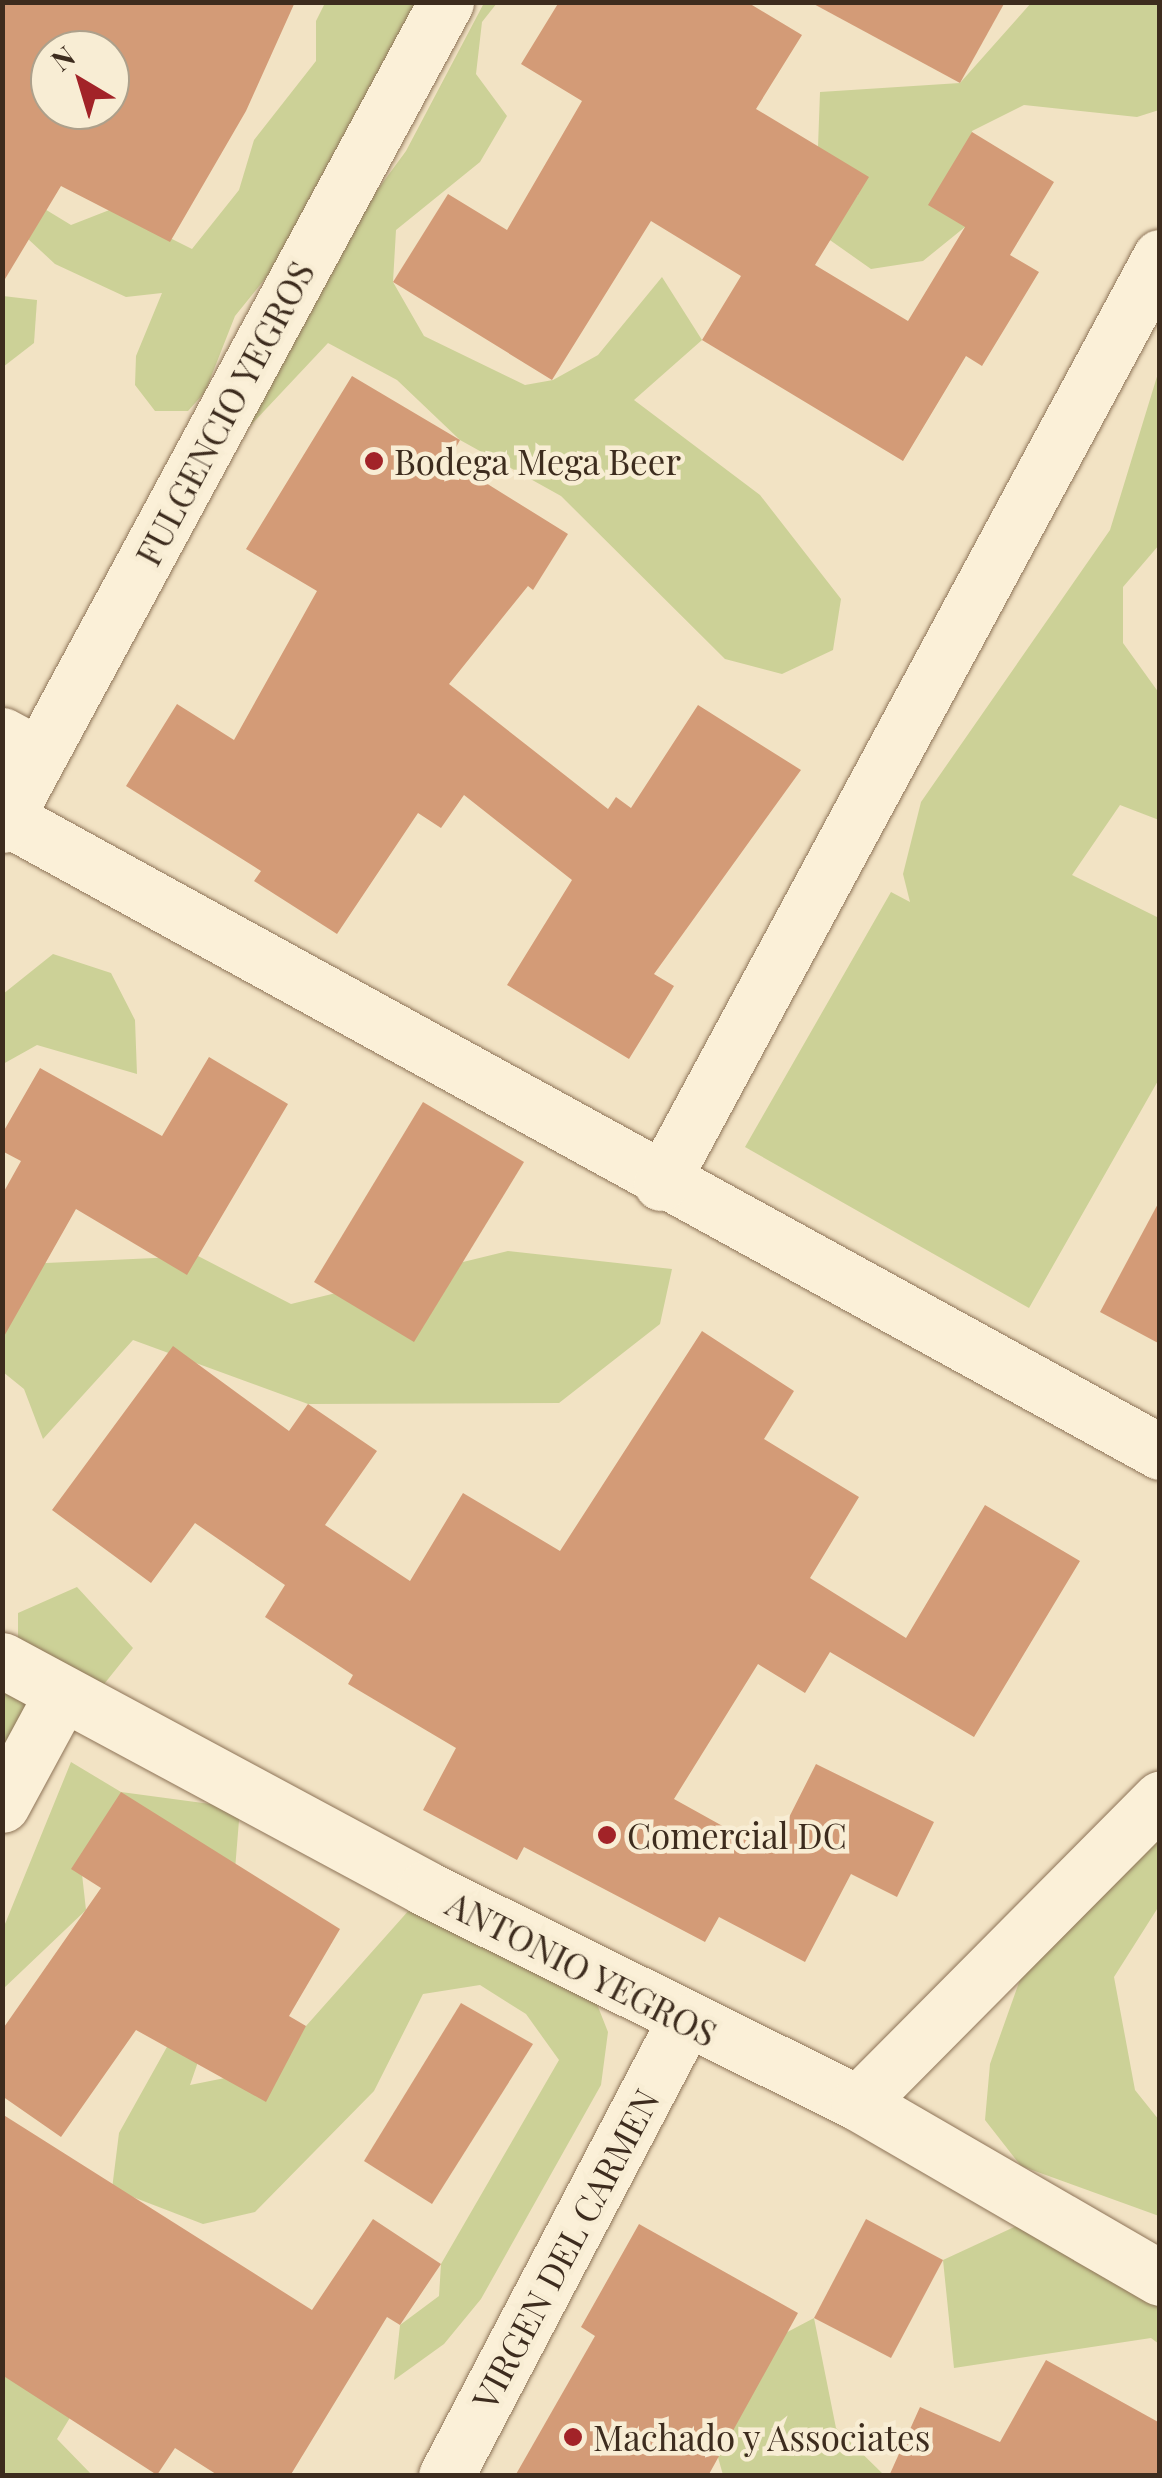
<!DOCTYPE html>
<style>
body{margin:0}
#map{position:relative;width:1162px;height:2478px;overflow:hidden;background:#f2e3c4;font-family:"Playfair Display",serif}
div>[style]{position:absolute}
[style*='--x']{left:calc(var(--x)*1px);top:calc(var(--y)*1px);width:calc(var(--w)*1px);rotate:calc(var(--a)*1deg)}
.green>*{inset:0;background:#ccd197}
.building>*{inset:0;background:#d39b77}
.roads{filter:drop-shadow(0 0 2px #8e7458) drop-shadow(0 0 2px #8e7458)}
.street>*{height:55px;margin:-27.5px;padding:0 27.5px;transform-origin:27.5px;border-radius:27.5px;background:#fbf0d8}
.secondary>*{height:55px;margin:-27.5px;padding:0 27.5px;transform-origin:27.5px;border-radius:27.5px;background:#fbf0d8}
.dots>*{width:28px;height:28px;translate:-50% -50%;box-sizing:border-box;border:5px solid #f8edd4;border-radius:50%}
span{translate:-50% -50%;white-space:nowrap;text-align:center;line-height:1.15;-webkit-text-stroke:9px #f8edd4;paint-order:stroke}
.street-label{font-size:35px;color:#3d2c1e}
.poi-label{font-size:35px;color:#3d2c1e}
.left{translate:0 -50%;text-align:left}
.frame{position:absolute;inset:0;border:5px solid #3d2c1e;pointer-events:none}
.north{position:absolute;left:30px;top:30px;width:100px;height:100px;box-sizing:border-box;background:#f8edd4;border:2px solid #ada08b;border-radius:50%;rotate:322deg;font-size:28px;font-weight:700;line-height:40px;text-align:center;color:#3d2c1e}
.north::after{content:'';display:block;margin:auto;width:35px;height:45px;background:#a22328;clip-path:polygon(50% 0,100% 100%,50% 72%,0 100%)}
</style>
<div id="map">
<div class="green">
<div style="clip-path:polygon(325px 3px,424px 3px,285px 254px,235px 316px,205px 392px,188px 411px,155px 411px,135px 385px,136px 356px,162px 293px,126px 297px,55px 264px,27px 238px,25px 197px,71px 225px,112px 209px,192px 249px,239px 190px,254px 140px,316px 61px,316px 21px)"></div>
<div style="clip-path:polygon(484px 3px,497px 3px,482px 22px,476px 74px,507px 116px,480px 162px,396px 230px,393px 282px,424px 336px,525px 385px,553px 380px,598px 355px,662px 277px,702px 340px,634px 400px,760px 495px,841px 599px,833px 650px,782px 674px,725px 659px,561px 496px,460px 440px,397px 380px,328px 343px,251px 425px,248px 366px,406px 151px)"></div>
<div style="clip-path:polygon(1031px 3px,1159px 3px,1159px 110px,1137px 117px,1024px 105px,972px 131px,965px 227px,923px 261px,871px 269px,827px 238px,858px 195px,818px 147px,820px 92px,960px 83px)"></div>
<div style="clip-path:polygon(3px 296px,37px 300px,34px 343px,3px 367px)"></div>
<div style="clip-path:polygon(1159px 370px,1159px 545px,1123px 587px,1123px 643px,1159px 693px,1159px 820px,1120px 805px,1072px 875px,1159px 918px,1159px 1079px,1029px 1308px,745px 1147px,891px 892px,910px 902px,903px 874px,921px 802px,1110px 530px)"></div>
<div style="clip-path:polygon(53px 954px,111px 973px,135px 1020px,137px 1074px,37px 1045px,3px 1064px,3px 994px)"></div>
<div style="clip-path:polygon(2px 1239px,46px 1263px,198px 1256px,291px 1304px,508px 1251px,672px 1269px,660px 1324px,559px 1403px,308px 1404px,133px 1340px,43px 1439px,24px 1389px,3px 1372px)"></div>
<div style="clip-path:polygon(77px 1587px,133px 1648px,3px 1810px,3px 1686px,18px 1666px,18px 1613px)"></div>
<div style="clip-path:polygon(71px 1762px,121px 1792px,240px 1808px,226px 1981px,190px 2085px,240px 2075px,306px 2026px,418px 1900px,587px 1979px,608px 2032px,601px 2085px,481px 2299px,444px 2344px,394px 2380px,400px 2325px,439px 2296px,441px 2264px,559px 2060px,526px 2014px,480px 1985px,423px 1994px,374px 2091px,255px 2212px,203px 2224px,112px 2189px,119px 2133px,226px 1941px,127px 1822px,80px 1856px,86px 1910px,3px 1989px,5px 1924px)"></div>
<div style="clip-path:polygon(1159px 1796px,1159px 1906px,1114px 1977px,1135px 2090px,1159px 2120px,1159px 2216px,1021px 2166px,985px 2120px,990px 2064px,1043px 1915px)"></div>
<div style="clip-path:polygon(1023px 2223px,1159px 2283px,1159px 2344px,1151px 2338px,954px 2368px,943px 2260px)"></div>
<div style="clip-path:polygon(814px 2318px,836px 2428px,884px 2475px,723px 2475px,704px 2408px,778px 2337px)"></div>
<div style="clip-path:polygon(2px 2364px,97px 2373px,57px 2439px,92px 2475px,3px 2475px)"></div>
</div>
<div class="building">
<div style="clip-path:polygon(evenodd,2px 2px,295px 2px,246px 111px,170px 242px,61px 186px,2px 284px,2px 2px,50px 50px,110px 50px,110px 110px,50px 110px,50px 50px)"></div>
<div style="clip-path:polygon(559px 2px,747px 2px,802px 35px,756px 109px,869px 177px,815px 265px,908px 321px,965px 227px,928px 205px,972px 132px,1054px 182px,1010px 255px,1039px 272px,982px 366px,966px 356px,903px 461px,702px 340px,741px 276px,651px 221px,552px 380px,393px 282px,448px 194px,507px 230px,582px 101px,521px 64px)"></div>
<div style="clip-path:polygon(810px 2px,1005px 2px,960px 83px)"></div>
<div style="clip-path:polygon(352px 376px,460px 440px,449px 460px,568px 534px,533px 590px,528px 586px,449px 684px,608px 809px,616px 797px,631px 808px,698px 705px,801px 770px,654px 974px,674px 986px,629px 1059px,507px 985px,572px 880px,464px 795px,441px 828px,418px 813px,337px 934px,254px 881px,261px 871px,126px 786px,177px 704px,234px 740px,317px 591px,246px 549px)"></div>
<div style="clip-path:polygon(209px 1057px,288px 1104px,187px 1275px,76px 1209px,2px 1340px,2px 1195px,21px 1161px,2px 1151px,2px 1134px,40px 1068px,162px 1136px)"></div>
<div style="clip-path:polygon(423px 1102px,524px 1162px,414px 1342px,314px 1282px)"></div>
<div style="clip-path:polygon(1160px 1200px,1160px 1344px,1100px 1312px)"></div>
<div style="clip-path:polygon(702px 1331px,794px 1391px,764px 1439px,859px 1497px,810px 1578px,906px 1638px,985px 1505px,1080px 1561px,974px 1737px,830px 1652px,805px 1693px,758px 1664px,674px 1799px,771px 1853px,816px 1764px,934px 1822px,897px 1897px,851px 1874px,805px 1962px,719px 1917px,705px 1942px,524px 1847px,517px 1860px,423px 1810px,456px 1748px,348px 1684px,353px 1675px,265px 1617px,285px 1585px,195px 1523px,151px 1583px,52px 1510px,173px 1346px,289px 1431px,308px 1404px,377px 1451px,325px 1525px,410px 1581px,463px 1493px,560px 1551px)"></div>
<div style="clip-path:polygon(121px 1792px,340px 1929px,289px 2016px,306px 2026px,266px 2102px,136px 2030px,61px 2137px,2px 2096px,2px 2030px,101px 1888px,71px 1869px)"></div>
<div style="clip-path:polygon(461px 2003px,533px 2044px,432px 2204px,364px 2161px)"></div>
<div style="clip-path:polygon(2px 2114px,312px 2310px,373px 2219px,441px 2264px,400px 2325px,387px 2317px,290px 2476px,219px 2476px,175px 2448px,157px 2475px,2px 2375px)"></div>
<div style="clip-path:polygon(866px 2219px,943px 2260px,891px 2358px,814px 2318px)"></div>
<div style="clip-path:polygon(639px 2224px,798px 2313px,708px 2476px,515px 2476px,595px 2336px,581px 2327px)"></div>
<div style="clip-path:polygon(1046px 2360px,1160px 2423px,1160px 2476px,889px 2476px,920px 2407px,1000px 2442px)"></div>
</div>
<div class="roads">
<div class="street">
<div style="--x:2;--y:735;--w:42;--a:28.4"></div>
<div style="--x:6;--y:818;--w:1317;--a:28.78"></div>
<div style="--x:661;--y:1183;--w:1052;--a:-61.68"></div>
<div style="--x:2;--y:1660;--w:481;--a:28.3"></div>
<div style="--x:425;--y:1888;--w:483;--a:26.4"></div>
<div style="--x:858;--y:2103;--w:349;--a:30.1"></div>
<div style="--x:2;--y:1805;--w:126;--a:-61.6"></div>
<div style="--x:858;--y:2103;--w:429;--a:-45.2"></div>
<div style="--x:446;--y:2476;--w:513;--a:-62.34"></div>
</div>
<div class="secondary">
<div style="--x:2;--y:825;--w:935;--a:-61.65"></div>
</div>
</div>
<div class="dots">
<div style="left:374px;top:461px;background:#a22328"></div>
<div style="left:607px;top:1835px;background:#a22328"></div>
<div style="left:573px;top:2437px;background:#a22328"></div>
</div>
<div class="street-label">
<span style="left:224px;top:413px;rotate:-62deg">FULGENCIO YEGROS</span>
<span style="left:582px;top:1968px;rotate:27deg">ANTONIO YEGROS</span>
<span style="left:565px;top:2249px;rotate:-62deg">VIRGEN DEL CARMEN</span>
</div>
<div class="poi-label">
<span class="left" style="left:394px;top:461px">Bodega Mega Beer</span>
<span class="left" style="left:627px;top:1835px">Comercial DC</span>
<span class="left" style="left:593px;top:2437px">Machado y Associates</span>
</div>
<div class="frame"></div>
<div class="north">N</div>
</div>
